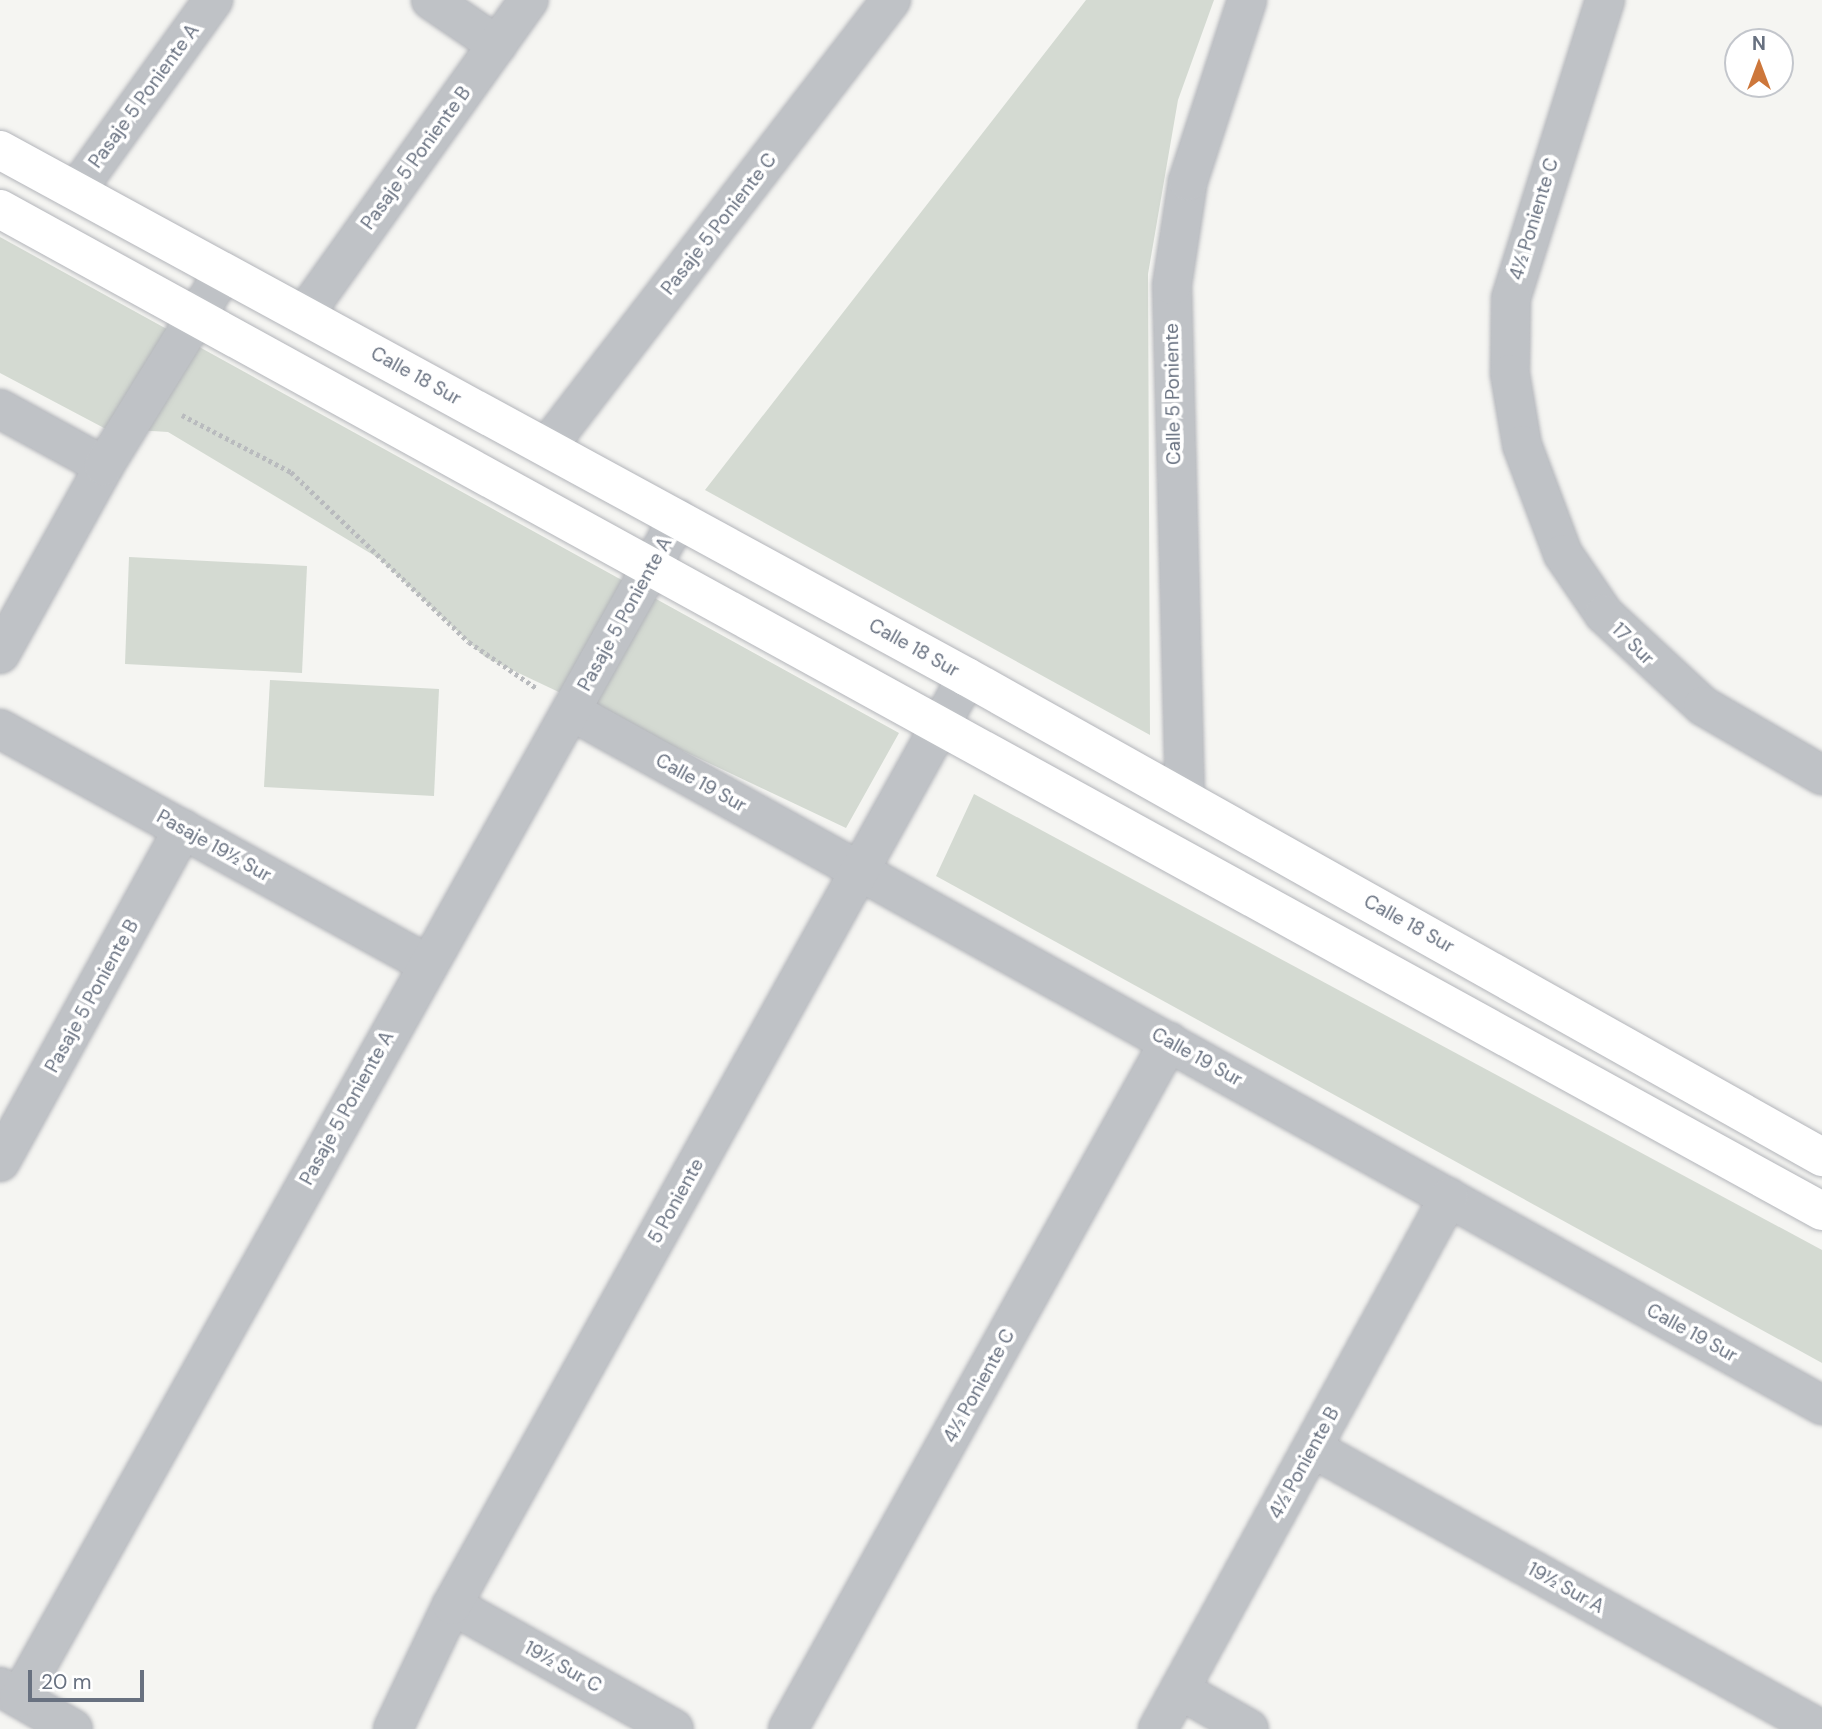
<!DOCTYPE html>
<meta charset="utf-8">
<style>
body{margin:0}
#map{position:relative;width:1822px;height:1729px;overflow:hidden;background:#f5f5f2;font-family:"DM Sans",sans-serif}
div>[style]{position:absolute}
[style*='--x']{left:calc(var(--x)*1px);top:calc(var(--y)*1px);width:calc(var(--w)*1px);rotate:calc(var(--a)*1deg)}
.green>*{inset:0;background:#d4dad2}
.path>*{height:4.5px;margin-top:-2.25px;transform-origin:0;background:repeating-linear-gradient(90deg,#b9bbbe 0 3.5px,transparent 0 7px)}
.roads{filter:drop-shadow(0 0 2px #b3b5ba) drop-shadow(0 0 2px #b3b5ba)}
.minor>*{height:38px;margin:-19px;padding:0 19px;transform-origin:19px;border-radius:19px;background:#bfc2c6}
.major>*{height:38px;margin:-19px;padding:0 19px;transform-origin:19px;border-radius:19px;background:#fff}
span{translate:-50% -50%;white-space:nowrap;text-align:center;line-height:1.15;-webkit-text-stroke:7px #fff;paint-order:stroke}
.street-label{font-size:19px;color:#687180}
.north{position:absolute;left:1724px;top:28px;width:70px;height:70px;box-sizing:border-box;background:#fff;border:2px solid #c3c6cc;border-radius:50%;rotate:0deg;font-size:19px;font-weight:700;line-height:28px;text-align:center;color:#687180}
.north::after{content:'';display:block;margin:auto;width:24px;height:32px;background:#cd773b;clip-path:polygon(50% 0,100% 100%,50% 72%,0 100%)}
.scale{position:absolute;left:28px;top:1670px;width:116px;height:32px;box-sizing:border-box;border:4px solid #687180;border-top:0;padding-left:9px;font-size:21px;line-height:24px;white-space:nowrap;color:#687180;-webkit-text-stroke:5px #fff;paint-order:stroke}
</style>
<div id="map">
<div class="green">
<div style="clip-path:polygon(1086px 0,1214px 0,1178px 100px,1148px 274px,1150px 735px,705px 490px)"></div>
<div style="clip-path:polygon(0 237px,899px 733px,846px 828px,485px 657px,380px 559px,168px 432px,104px 428px,0 373px)"></div>
<div style="clip-path:polygon(129px 557px,307px 566px,302px 673px,125px 664px)"></div>
<div style="clip-path:polygon(270px 680px,439px 689px,434px 796px,264px 787px)"></div>
<div style="clip-path:polygon(974px 794px,1822px 1250px,1822px 1363px,936px 876px)"></div>
</div>
<div class="path">
<div style="--x:182;--y:415;--w:123;--a:27.6"></div>
<div style="--x:291;--y:472;--w:246;--a:43.7"></div>
<div style="--x:469;--y:642;--w:83;--a:34.3"></div>
</div>
<div class="roads">
<div class="minor">
<div style="--x:431;--y:0;--w:80;--a:34.3"></div>
<div style="--x:1605;--y:0;--w:312;--a:107.5"></div>
<div style="--x:1511;--y:298;--w:76;--a:90.8"></div>
<div style="--x:1510;--y:374;--w:72;--a:80.4"></div>
<div style="--x:1522;--y:445;--w:116;--a:69.4"></div>
<div style="--x:1563;--y:554;--w:73;--a:55.7"></div>
<div style="--x:1604;--y:614;--w:135;--a:42.9"></div>
<div style="--x:1703;--y:706;--w:138;--a:30.1"></div>
<div style="--x:76;--y:191;--w:235;--a:-54.3"></div>
<div style="--x:304;--y:315;--w:387;--a:-54.5"></div>
<div style="--x:0;--y:409;--w:119;--a:28.7"></div>
<div style="--x:547;--y:447;--w:564;--a:-52.42"></div>
<div style="--x:0;--y:654;--w:215;--a:-61"></div>
<div style="--x:104;--y:466;--w:228;--a:-58.3"></div>
<div style="--x:571;--y:711;--w:1431;--a:29.02"></div>
<div style="--x:0;--y:729;--w:487;--a:28.8"></div>
<div style="--x:1185;--y:798;--w:513;--a:-91.45"></div>
<div style="--x:1172;--y:285;--w:105;--a:-81.3"></div>
<div style="--x:1188;--y:181;--w:190;--a:-71.9"></div>
<div style="--x:0;--y:1162;--w:380;--a:-61.2"></div>
<div style="--x:1312;--y:1448;--w:581;--a:28.95"></div>
<div style="--x:452;--y:1605;--w:254;--a:29.2"></div>
<div style="--x:0;--y:1687;--w:84;--a:29.9"></div>
<div style="--x:1180;--y:1690;--w:79;--a:29.5"></div>
<div style="--x:19;--y:1698;--w:1351;--a:-60.8"></div>
<div style="--x:393;--y:1729;--w:137;--a:-64.6"></div>
<div style="--x:452;--y:1605;--w:1061;--a:-60.97"></div>
<div style="--x:788;--y:1729;--w:786;--a:-60.99"></div>
<div style="--x:1158;--y:1729;--w:606;--a:-61.32"></div>
</div>
<div class="major">
<div style="--x:0;--y:150;--w:1101;--a:28.59"></div>
<div style="--x:967;--y:677;--w:981;--a:29.31"></div>
<div style="--x:0;--y:209;--w:2079;--a:28.81"></div>
</div>
</div>
<div class="street-label">
<span style="left:144px;top:96px;rotate:-54deg">Pasaje 5 Poniente A</span>
<span style="left:416px;top:158px;rotate:-54deg">Pasaje 5 Poniente B</span>
<span style="left:1534px;top:219px;rotate:-73deg">4½ Poniente C</span>
<span style="left:719px;top:224px;rotate:-52deg">Pasaje 5 Poniente C</span>
<span style="left:416px;top:376px;rotate:29deg">Calle 18 Sur</span>
<span style="left:1173px;top:394px;rotate:-91deg">Calle 5 Poniente</span>
<span style="left:625px;top:614px;rotate:-61deg">Pasaje 5 Poniente A</span>
<span style="left:1633px;top:644px;rotate:45deg">17 Sur</span>
<span style="left:914px;top:648px;rotate:29deg">Calle 18 Sur</span>
<span style="left:701px;top:783px;rotate:29deg">Calle 19 Sur</span>
<span style="left:214px;top:846px;rotate:29deg">Pasaje 19½ Sur</span>
<span style="left:1409px;top:924px;rotate:29deg">Calle 18 Sur</span>
<span style="left:92px;top:996px;rotate:-61deg">Pasaje 5 Poniente B</span>
<span style="left:1197px;top:1057px;rotate:29deg">Calle 19 Sur</span>
<span style="left:347px;top:1108px;rotate:-61deg">Pasaje 5 Poniente A</span>
<span style="left:676px;top:1201px;rotate:-61deg">5 Poniente</span>
<span style="left:1692px;top:1333px;rotate:29deg">Calle 19 Sur</span>
<span style="left:979px;top:1386px;rotate:-61deg">4½ Poniente C</span>
<span style="left:1304px;top:1463px;rotate:-61deg">4½ Poniente B</span>
<span style="left:1566px;top:1588px;rotate:29deg">19½ Sur A</span>
<span style="left:563px;top:1667px;rotate:29deg">19½ Sur C</span>
</div>
<div class="north">N</div>
<div class="scale">20 m</div>
</div>
